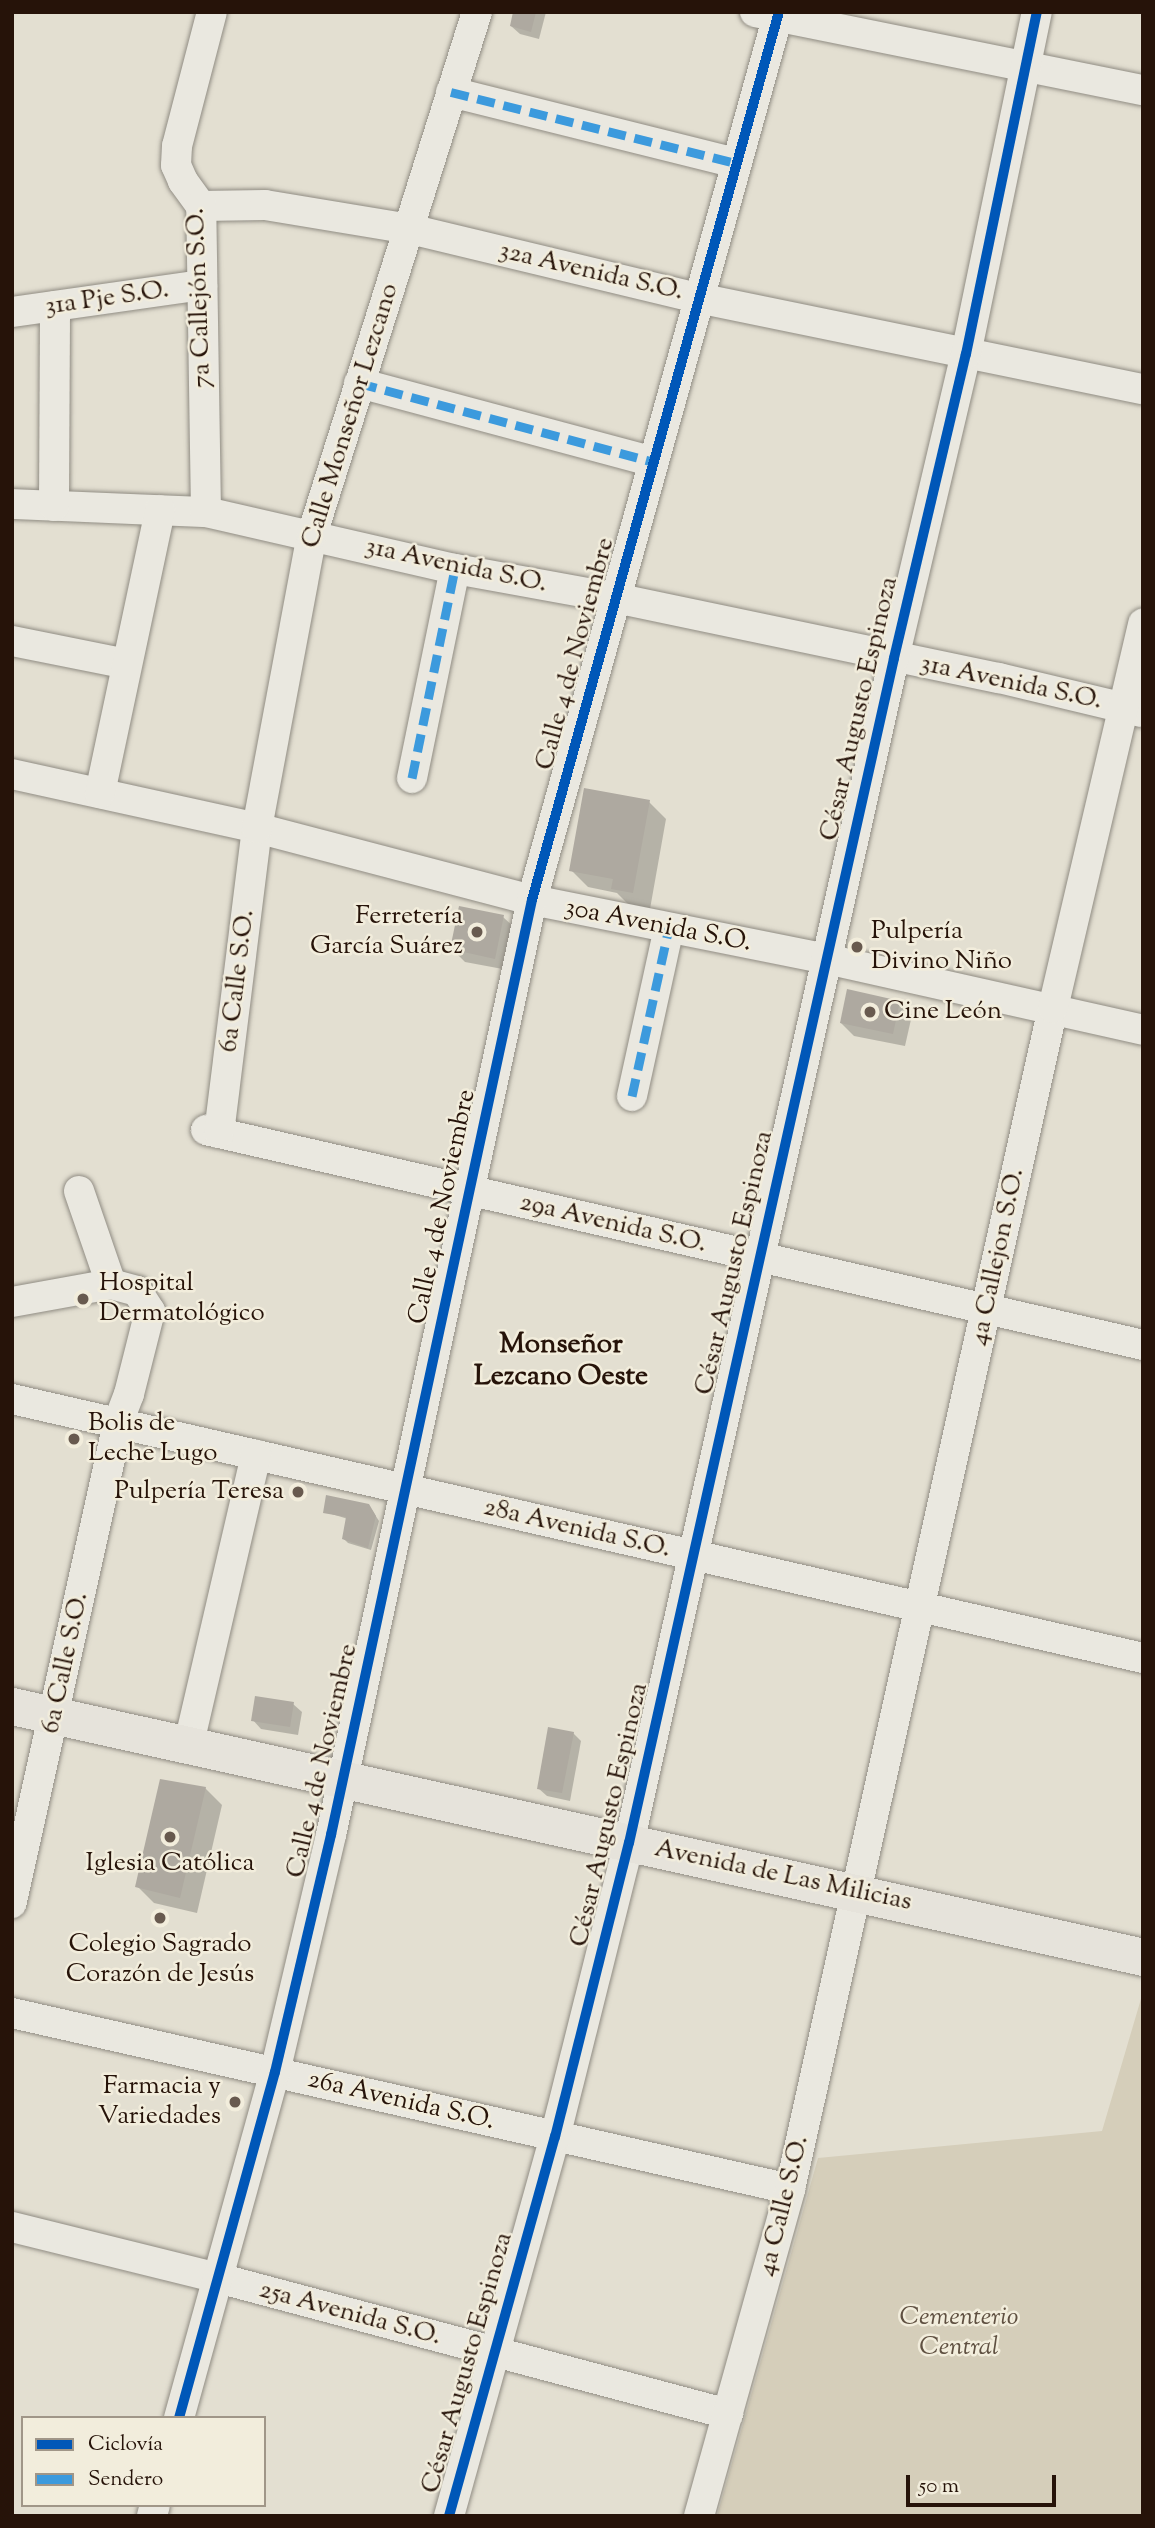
<!DOCTYPE html>
<meta charset="utf-8">
<style>
body{margin:0}
#map{position:relative;width:1155px;height:2528px;overflow:hidden;background:#e3dfd1;font-family:"Sorts Mill Goudy",serif}
div>[style]{position:absolute}
[style*='--x']{left:calc(var(--x)*1px);top:calc(var(--y)*1px);width:calc(var(--w)*1px);rotate:calc(var(--a)*1deg)}
.green>*{inset:0;background:#d5ceba}
.shadow>*{inset:0;background:#0003}
.building>*{inset:0;background:#aea9a0}
.roads{filter:drop-shadow(0 0 2px #908c83) drop-shadow(0 0 2px #908c83)}
.minor>*{height:30px;margin:-15px;padding:0 15px;transform-origin:15px;border-radius:15px;background:#eae8e0}
.major>*{height:37px;margin:-18.5px;padding:0 18.5px;transform-origin:18.5px;border-radius:18.5px;background:#e6e3db}
.quiet>*{height:9px;margin-top:-4.5px;transform-origin:0;background:repeating-linear-gradient(90deg,#3c9add 0 18px,transparent 0 27px)}
.cycleway>*{height:10px;margin:-5px;padding:0 5px;transform-origin:5px;border-radius:5px;background:#0057b8}
.dots>*{width:19px;height:19px;translate:-50% -50%;box-sizing:border-box;border:4px solid #f2eddc;border-radius:50%}
span{translate:-50% -50%;white-space:nowrap;text-align:center;line-height:1.15;-webkit-text-stroke:5px #f2eddc;paint-order:stroke}
.street-label{font-size:26px;color:#261309}
.poi-label{font-size:26px;color:#261309}
.right{translate:-100% -50%;text-align:right}
.left{translate:0 -50%;text-align:left}
.park-label{font-size:26px;color:#5f5041;font-style:italic}
.neighbourhood-label{font-size:28px;color:#261309;font-weight:700}
.frame{position:absolute;inset:0;border:14px solid #261309;pointer-events:none}
.legend{position:absolute;left:21px;top:2416px;width:245px;height:91px;box-sizing:border-box;background:#f2eddc;border:2px solid #a09688;margin:0;padding:9px 12px;list-style:none;font-size:21px;color:#261309}
.legend li{display:flex;align-items:center;gap:14px;height:35px}
.legend b{width:35px;border:2px solid #a09688}
.scale{position:absolute;left:906px;top:2475px;width:150px;height:32px;box-sizing:border-box;border:4px solid #261309;border-top:0;padding-left:9px;font-size:21px;line-height:24px;white-space:nowrap;color:#261309;-webkit-text-stroke:5px #f2eddc;paint-order:stroke}
</style>
<div id="map">
<div class="green">
<div style="clip-path:polygon(1143px 1992px,1143px 2516px,717px 2516px,818px 2158px,1102px 2131px)"></div>
</div>
<div class="shadow">
<div style="clip-path:polygon(515px 12px,546px 12px,539px 39px,520px 34px,511px 26px)"></div>
<div style="clip-path:polygon(649px 802px,666px 819px,650px 909px,630px 906px,617px 893px,588px 887px,571px 870px)"></div>
<div style="clip-path:polygon(503px 917px,516px 929px,508px 970px,465px 962px,452px 949px)"></div>
<div style="clip-path:polygon(899px 1002px,912px 1015px,905px 1046px,854px 1036px,841px 1023px)"></div>
<div style="clip-path:polygon(372px 1510px,379px 1521px,371px 1550px,348px 1543px,344px 1539px,348px 1519px,325px 1512px)"></div>
<div style="clip-path:polygon(293px 1704px,302px 1712px,298px 1735px,261px 1729px,253px 1720px)"></div>
<div style="clip-path:polygon(573px 1733px,581px 1741px,570px 1801px,547px 1796px,538px 1788px)"></div>
<div style="clip-path:polygon(205px 1788px,222px 1805px,197px 1913px,154px 1903px,137px 1886px)"></div>
</div>
<div class="building">
<div style="clip-path:polygon(513px 12px,536px 12px,531px 32px,510px 26px)"></div>
<div style="clip-path:polygon(584px 788px,650px 800px,633px 893px,611px 889px,613px 879px,569px 871px)"></div>
<div style="clip-path:polygon(459px 906px,504px 915px,495px 959px,450px 949px)"></div>
<div style="clip-path:polygon(847px 989px,900px 1001px,893px 1034px,840px 1023px)"></div>
<div style="clip-path:polygon(326px 1495px,369px 1504px,376px 1516px,368px 1548px,342px 1539px,346px 1517px,323px 1513px)"></div>
<div style="clip-path:polygon(255px 1696px,294px 1702px,290px 1727px,251px 1721px)"></div>
<div style="clip-path:polygon(548px 1727px,574px 1732px,562px 1793px,537px 1789px)"></div>
<div style="clip-path:polygon(160px 1779px,206px 1787px,180px 1898px,135px 1887px)"></div>
</div>
<div class="roads">
<div class="minor">
<div style="--x:755;--y:12;--w:396;--a:11.4"></div>
<div style="--x:451;--y:92;--w:294;--a:14"></div>
<div style="--x:201;--y:206;--w:64;--a:-0.9"></div>
<div style="--x:265;--y:205;--w:147;--a:9.4"></div>
<div style="--x:410;--y:229;--w:296;--a:13.5"></div>
<div style="--x:698;--y:298;--w:454;--a:11.6"></div>
<div style="--x:12;--y:312;--w:192;--a:-8.1"></div>
<div style="--x:359;--y:383;--w:304;--a:15"></div>
<div style="--x:12;--y:504;--w:194;--a:2.4"></div>
<div style="--x:206;--y:512;--w:255;--a:12.9"></div>
<div style="--x:455;--y:569;--w:163;--a:10.3"></div>
<div style="--x:615;--y:598;--w:392;--a:11.8"></div>
<div style="--x:999;--y:678;--w:147;--a:13.4"></div>
<div style="--x:54;--y:506;--w:200;--a:-89.7"></div>
<div style="--x:206;--y:512;--w:306;--a:-90.9"></div>
<div style="--x:201;--y:206;--w:31;--a:-126"></div>
<div style="--x:183;--y:181;--w:17;--a:-114"></div>
<div style="--x:176;--y:165;--w:19;--a:-87"></div>
<div style="--x:177;--y:146;--w:138;--a:-75.4"></div>
<div style="--x:12;--y:641;--w:117;--a:11.3"></div>
<div style="--x:12;--y:774;--w:251;--a:12.4"></div>
<div style="--x:257;--y:828;--w:284;--a:14.7"></div>
<div style="--x:532;--y:900;--w:300;--a:11.3"></div>
<div style="--x:826;--y:959;--w:325;--a:12.6"></div>
<div style="--x:412;--y:778;--w:213;--a:-78.4"></div>
<div style="--x:100;--y:793;--w:289;--a:-78"></div>
<div style="--x:632;--y:1096;--w:172;--a:-77.6"></div>
<div style="--x:206;--y:1130;--w:961;--a:12.92"></div>
<div style="--x:219;--y:1133;--w:307;--a:-82.9"></div>
<div style="--x:257;--y:828;--w:298;--a:-79.4"></div>
<div style="--x:312;--y:535;--w:548;--a:-72.49"></div>
<div style="--x:79;--y:1191;--w:98;--a:71"></div>
<div style="--x:12;--y:1302;--w:101;--a:-10.3"></div>
<div style="--x:111;--y:1284;--w:27;--a:15"></div>
<div style="--x:137;--y:1291;--w:24;--a:57"></div>
<div style="--x:150;--y:1311;--w:86;--a:104.2"></div>
<div style="--x:129;--y:1394;--w:31;--a:111"></div>
<div style="--x:118;--y:1423;--w:492;--a:102.5"></div>
<div style="--x:12;--y:1399;--w:1160;--a:12.9"></div>
<div style="--x:189;--y:1743;--w:296;--a:-76.9"></div>
<div style="--x:12;--y:2013;--w:798;--a:12.75"></div>
<div style="--x:12;--y:2227;--w:212;--a:13.9"></div>
<div style="--x:218;--y:2278;--w:528;--a:14.93"></div>
<div style="--x:179;--y:2418;--w:359;--a:-74.5"></div>
<div style="--x:275;--y:2072;--w:244;--a:-76.7"></div>
<div style="--x:331;--y:1835;--w:956;--a:-77.87"></div>
<div style="--x:532;--y:900;--w:922;--a:-74.46"></div>
<div style="--x:152;--y:2516;--w:11;--a:-75"></div>
<div style="--x:449;--y:2516;--w:394;--a:-74.4"></div>
<div style="--x:555;--y:2137;--w:303;--a:-75.9"></div>
<div style="--x:629;--y:1843;--w:1214;--a:-77.39"></div>
<div style="--x:894;--y:658;--w:312;--a:-76.7"></div>
<div style="--x:966;--y:354;--w:349;--a:-78.3"></div>
<div style="--x:699;--y:2516;--w:339;--a:-74.4"></div>
<div style="--x:790;--y:2189;--w:1210;--a:-77.45"></div>
<div style="--x:1053;--y:1008;--w:395;--a:-76.8"></div>
</div>
<div class="major">
<div style="--x:12;--y:1706;--w:1159;--a:12.51"></div>
</div>
</div>
<div class="quiet">
<div style="--x:451;--y:92;--w:294;--a:14"></div>
<div style="--x:359;--y:383;--w:304;--a:15"></div>
<div style="--x:412;--y:778;--w:213;--a:-78.4"></div>
<div style="--x:632;--y:1096;--w:172;--a:-77.6"></div>
</div>
<div class="cycleway">
<div style="--x:179;--y:2418;--w:359;--a:-74.5"></div>
<div style="--x:275;--y:2072;--w:244;--a:-76.7"></div>
<div style="--x:331;--y:1835;--w:956;--a:-77.87"></div>
<div style="--x:532;--y:900;--w:922;--a:-74.46"></div>
<div style="--x:449;--y:2516;--w:394;--a:-74.4"></div>
<div style="--x:555;--y:2137;--w:303;--a:-75.9"></div>
<div style="--x:629;--y:1843;--w:1214;--a:-77.39"></div>
<div style="--x:894;--y:658;--w:312;--a:-76.7"></div>
<div style="--x:966;--y:354;--w:349;--a:-78.3"></div>
</div>
<div class="dots">
<div style="left:477px;top:932px;background:#685a4f"></div>
<div style="left:857px;top:947px;background:#685a4f"></div>
<div style="left:870px;top:1012px;background:#685a4f"></div>
<div style="left:83px;top:1299px;background:#685a4f"></div>
<div style="left:74px;top:1439px;background:#685a4f"></div>
<div style="left:298px;top:1492px;background:#685a4f"></div>
<div style="left:170px;top:1837px;background:#685a4f"></div>
<div style="left:160px;top:1918px;background:#685a4f"></div>
<div style="left:235px;top:2102px;background:#685a4f"></div>
</div>
<div class="street-label">
<span style="left:591px;top:272px;rotate:13deg">32a Avenida S.O.</span>
<span style="left:200px;top:298px;rotate:-92deg">7a Callejón S.O.</span>
<span style="left:107px;top:299px;rotate:-8deg">31a Pje S.O.</span>
<span style="left:351px;top:416px;rotate:-73deg">Calle Monseñor Lezcano</span>
<span style="left:456px;top:566px;rotate:12deg">31a Avenida S.O.</span>
<span style="left:576px;top:654px;rotate:-75deg">Calle 4 de Noviembre</span>
<span style="left:1011px;top:683px;rotate:12deg">31a Avenida S.O.</span>
<span style="left:860px;top:709px;rotate:-77deg">César Augusto Espinoza</span>
<span style="left:658px;top:926px;rotate:11deg">30a Avenida S.O.</span>
<span style="left:238px;top:981px;rotate:-83deg">6a Calle S.O.</span>
<span style="left:443px;top:1207px;rotate:-78deg">Calle 4 de Noviembre</span>
<span style="left:613px;top:1224px;rotate:13deg">29a Avenida S.O.</span>
<span style="left:998px;top:1257px;rotate:-78deg">4a Callejon S.O.</span>
<span style="left:735px;top:1263px;rotate:-77deg">César Augusto Espinoza</span>
<span style="left:577px;top:1529px;rotate:13deg">28a Avenida S.O.</span>
<span style="left:66px;top:1663px;rotate:-78deg">6a Calle S.O.</span>
<span style="left:323px;top:1761px;rotate:-77deg">Calle 4 de Noviembre</span>
<span style="left:610px;top:1815px;rotate:-77deg">César Augusto Espinoza</span>
<span style="left:783px;top:1876px;rotate:12deg">Avenida de Las Milicias</span>
<span style="left:401px;top:2101px;rotate:13deg">26a Avenida S.O.</span>
<span style="left:784px;top:2206px;rotate:-76deg">4a Calle S.O.</span>
<span style="left:350px;top:2314px;rotate:15deg">25a Avenida S.O.</span>
<span style="left:468px;top:2363px;rotate:-74deg">César Augusto Espinoza</span>
</div>
<div class="poi-label">
<span class="right" style="left:463px;top:932px">Ferretería<br>García Suárez</span>
<span class="left" style="left:871px;top:947px">Pulpería<br>Divino Niño</span>
<span class="left" style="left:884px;top:1012px">Cine León</span>
<span class="left" style="left:99px;top:1299px">Hospital<br>Dermatológico</span>
<span class="left" style="left:88px;top:1439px">Bolis de<br>Leche Lugo</span>
<span class="right" style="left:284px;top:1492px">Pulpería Teresa</span>
<span style="left:170px;top:1864px">Iglesia Católica</span>
<span style="left:160px;top:1960px">Colegio Sagrado<br>Corazón de Jesús</span>
<span class="right" style="left:221px;top:2102px">Farmacia y<br>Variedades</span>
</div>
<div class="park-label">
<span style="left:959px;top:2333px">Cementerio<br>Central</span>
</div>
<div class="neighbourhood-label">
<span style="left:561px;top:1361px">Monseñor<br>Lezcano Oeste</span>
</div>
<div class="frame"></div>
<ul class="legend">
<li><b style="height:9px;background:#0057b8"></b>Ciclovía</li>
<li><b style="height:9px;background:#3c9add"></b>Sendero</li>
</ul>
<div class="scale">50 m</div>
</div>
